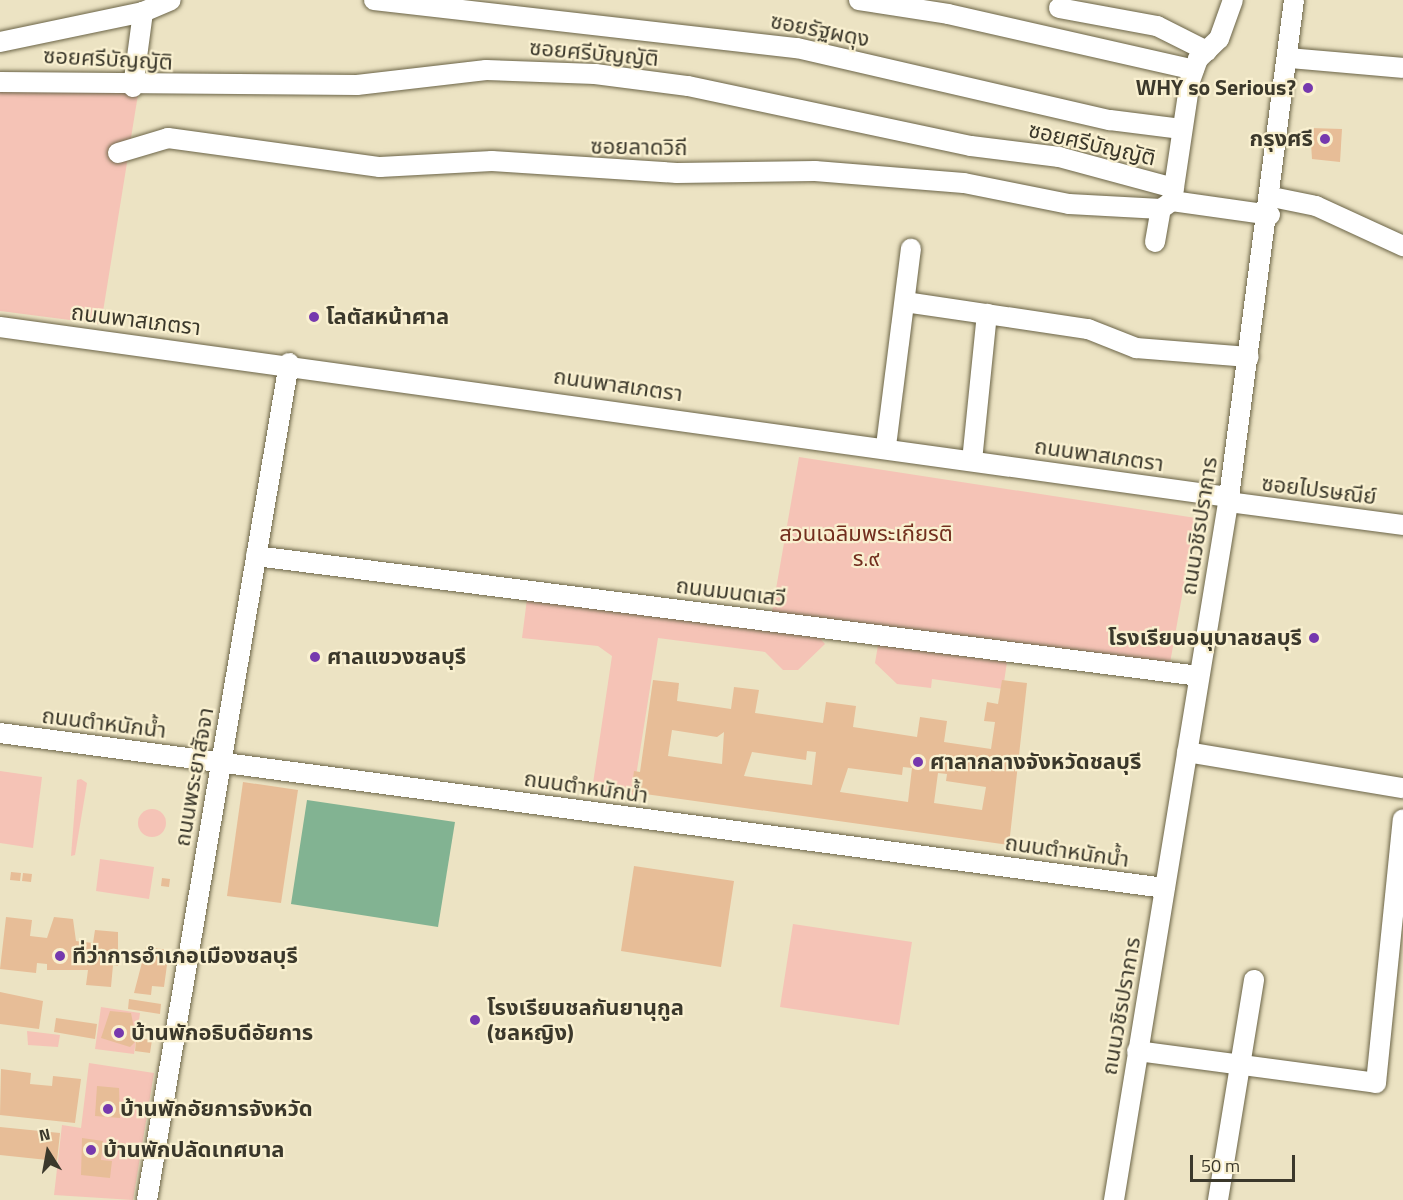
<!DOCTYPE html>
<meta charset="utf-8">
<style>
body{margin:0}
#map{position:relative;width:1403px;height:1200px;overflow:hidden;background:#ece3c3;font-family:"Titillium Web","Noto Sans Thai",sans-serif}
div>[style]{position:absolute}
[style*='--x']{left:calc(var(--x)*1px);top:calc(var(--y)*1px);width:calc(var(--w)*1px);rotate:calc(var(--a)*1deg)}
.green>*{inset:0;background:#f5c3b6}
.round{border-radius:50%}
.water>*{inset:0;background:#82b392}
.building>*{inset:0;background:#e7bd97}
.roads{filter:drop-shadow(0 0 2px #6b6447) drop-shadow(0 0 2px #6b6447)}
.minor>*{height:20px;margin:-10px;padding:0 10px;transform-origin:10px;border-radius:10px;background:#fff}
.dots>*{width:16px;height:16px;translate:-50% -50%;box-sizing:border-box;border:3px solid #f9f0d0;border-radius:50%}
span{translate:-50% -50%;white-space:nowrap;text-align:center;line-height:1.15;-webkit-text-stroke:4.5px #f9f0d0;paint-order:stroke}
.street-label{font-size:22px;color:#3b382b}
.poi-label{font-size:22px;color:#3b382b;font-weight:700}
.right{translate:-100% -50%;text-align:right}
.left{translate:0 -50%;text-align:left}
.park-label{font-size:22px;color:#722e1e}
.north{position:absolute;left:18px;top:1122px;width:60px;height:60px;-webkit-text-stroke:4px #f9f0d0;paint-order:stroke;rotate:349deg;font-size:16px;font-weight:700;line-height:24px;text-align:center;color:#3b382b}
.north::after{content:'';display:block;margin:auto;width:21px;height:27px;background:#3b382b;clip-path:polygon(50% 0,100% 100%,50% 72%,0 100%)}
.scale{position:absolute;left:1190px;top:1155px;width:105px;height:27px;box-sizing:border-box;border:3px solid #3b382b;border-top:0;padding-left:8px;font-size:18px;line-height:21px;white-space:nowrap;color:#3b382b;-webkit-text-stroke:4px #f9f0d0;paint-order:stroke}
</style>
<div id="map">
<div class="green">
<div style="clip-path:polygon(0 77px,140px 82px,101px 324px,0 311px)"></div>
<div style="clip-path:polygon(799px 457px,1196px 518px,1170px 663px,772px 612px)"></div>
<div style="clip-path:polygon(527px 599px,818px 636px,825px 644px,798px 670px,783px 670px,765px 652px,658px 638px,633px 795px,592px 790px,612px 656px,598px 646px,522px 638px)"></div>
<div style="clip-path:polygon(878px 645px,1007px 662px,1003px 689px,932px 679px,931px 688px,897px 684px,875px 663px)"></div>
<div style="clip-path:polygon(0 771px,42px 777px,33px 848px,0 843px)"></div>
<div style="clip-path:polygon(81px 779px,87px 783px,75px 855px,71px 856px,77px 780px)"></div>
<div class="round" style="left:138px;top:809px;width:28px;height:28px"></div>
<div style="clip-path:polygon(100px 859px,154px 867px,149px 899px,96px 891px)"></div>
<div style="clip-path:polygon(793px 924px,912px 942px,899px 1025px,780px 1007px)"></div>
<div style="clip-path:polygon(101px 1007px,140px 1013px,134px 1054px,95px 1049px)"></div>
<div style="clip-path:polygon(27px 1031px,60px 1035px,58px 1047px,28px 1045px)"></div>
<div style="clip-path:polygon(89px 1063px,154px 1073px,133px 1200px,54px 1195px,62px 1125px,81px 1128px)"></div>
</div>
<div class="water">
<div style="clip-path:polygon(307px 800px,455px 822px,438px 927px,291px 904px)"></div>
</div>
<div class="building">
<div style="clip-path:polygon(1310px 128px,1342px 129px,1340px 162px,1312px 159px)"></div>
<div style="clip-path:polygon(evenodd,653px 680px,679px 683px,677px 701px,731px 709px,734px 687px,759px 690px,755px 713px,823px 723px,826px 702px,856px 706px,853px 727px,917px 737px,920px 717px,947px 721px,944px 742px,991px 749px,995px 722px,984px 721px,987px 702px,998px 704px,1002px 680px,1027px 683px,1009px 845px,631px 792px,634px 771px,640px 772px,653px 680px,672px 730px,717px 737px,724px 732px,722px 764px,668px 756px,672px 730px,653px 680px,807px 751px,816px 752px,812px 785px,744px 776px,752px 752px,806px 760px,807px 751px,653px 680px,903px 767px,912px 768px,908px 802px,840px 792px,848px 768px,902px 775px,903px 767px,653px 680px,938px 773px,947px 774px,946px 781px,986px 787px,982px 810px,934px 803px,938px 773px)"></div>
<div style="clip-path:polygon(243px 782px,298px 790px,281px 903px,227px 896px)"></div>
<div style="clip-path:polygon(634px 866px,734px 881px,721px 967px,621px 951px)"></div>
<div style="clip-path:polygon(11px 872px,21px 873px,20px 881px,10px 880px)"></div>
<div style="clip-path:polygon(23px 873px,32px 874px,31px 882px,22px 881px)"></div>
<div style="clip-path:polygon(162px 878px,170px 879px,169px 887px,161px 886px)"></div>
<div style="clip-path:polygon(6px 917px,32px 920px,30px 936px,47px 938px,54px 917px,73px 919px,76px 941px,93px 943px,95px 930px,118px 932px,118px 966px,113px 965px,111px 987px,86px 985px,88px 970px,47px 970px,47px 964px,37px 963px,36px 973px,0 969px)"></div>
<div style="clip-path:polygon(146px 947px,169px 950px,164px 987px,152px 986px,151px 995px,134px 993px)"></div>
<div style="clip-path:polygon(0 992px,43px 1001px,39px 1029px,0 1024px)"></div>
<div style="clip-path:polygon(129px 999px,161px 1004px,160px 1014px,128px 1009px)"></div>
<div style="clip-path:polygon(110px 1011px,131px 1013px,136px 1038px,152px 1040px,150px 1053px,135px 1051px,136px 1041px,130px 1047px,101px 1038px)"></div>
<div style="clip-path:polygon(56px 1018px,97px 1024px,95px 1039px,54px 1032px)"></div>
<div style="clip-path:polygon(1px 1069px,31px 1073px,30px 1084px,52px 1086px,53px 1076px,81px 1079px,75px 1123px,0 1115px)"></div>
<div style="clip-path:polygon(97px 1086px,119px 1088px,120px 1118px,95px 1116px)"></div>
<div style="clip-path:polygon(0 1127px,60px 1133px,57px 1161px,0 1155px)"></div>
<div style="clip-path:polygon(82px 1138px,103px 1141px,101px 1160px,112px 1161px,110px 1178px,81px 1175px)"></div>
</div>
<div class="roads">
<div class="minor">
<div style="--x:374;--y:0;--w:426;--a:6.5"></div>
<div style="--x:797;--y:48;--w:321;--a:13"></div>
<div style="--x:1110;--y:120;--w:72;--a:7.2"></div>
<div style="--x:859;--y:0;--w:90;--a:8.9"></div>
<div style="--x:948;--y:14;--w:252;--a:12.8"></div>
<div style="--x:1059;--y:8;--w:100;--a:10.4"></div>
<div style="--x:1157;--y:26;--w:56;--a:26.6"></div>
<div style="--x:0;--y:42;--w:146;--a:-11.8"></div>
<div style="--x:143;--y:12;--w:30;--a:-23"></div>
<div style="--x:1289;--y:58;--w:114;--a:5"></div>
<div style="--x:0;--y:82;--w:357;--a:0.5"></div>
<div style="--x:357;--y:85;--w:130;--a:-6.6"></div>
<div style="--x:486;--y:70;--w:109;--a:2.1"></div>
<div style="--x:595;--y:74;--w:94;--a:7.4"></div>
<div style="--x:688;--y:86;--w:289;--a:12"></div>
<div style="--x:971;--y:146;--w:89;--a:7.1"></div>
<div style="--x:1059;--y:157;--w:119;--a:15.1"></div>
<div style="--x:133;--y:87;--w:76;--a:-82.4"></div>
<div style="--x:118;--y:153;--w:52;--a:-16.7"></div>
<div style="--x:168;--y:138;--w:214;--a:7.8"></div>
<div style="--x:380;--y:167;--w:112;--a:-3.1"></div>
<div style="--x:492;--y:161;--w:185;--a:3.7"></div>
<div style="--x:677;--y:173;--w:138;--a:-0.8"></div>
<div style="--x:815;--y:171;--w:149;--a:4.6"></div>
<div style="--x:964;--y:183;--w:107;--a:11.3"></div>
<div style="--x:1069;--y:204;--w:92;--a:3.1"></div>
<div style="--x:1272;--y:197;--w:45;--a:11.6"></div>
<div style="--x:1316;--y:206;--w:96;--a:24.7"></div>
<div style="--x:1172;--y:201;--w:99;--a:8.1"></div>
<div style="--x:1155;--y:242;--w:34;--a:-80"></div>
<div style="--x:1161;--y:209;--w:14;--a:-36"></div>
<div style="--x:1172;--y:201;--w:121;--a:-81.5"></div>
<div style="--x:1190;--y:81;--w:23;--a:-70"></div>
<div style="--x:1198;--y:59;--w:29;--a:-44"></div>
<div style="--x:1219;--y:39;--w:41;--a:-70.3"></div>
<div style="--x:905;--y:302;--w:185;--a:8.4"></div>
<div style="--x:1088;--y:329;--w:52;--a:21.6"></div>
<div style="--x:1136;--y:348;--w:113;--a:4.6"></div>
<div style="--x:0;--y:327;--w:1241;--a:7.88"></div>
<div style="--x:886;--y:446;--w:199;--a:-82.8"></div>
<div style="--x:972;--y:461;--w:148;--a:-84.2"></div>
<div style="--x:1228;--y:502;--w:177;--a:7.5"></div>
<div style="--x:256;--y:556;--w:951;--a:7.25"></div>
<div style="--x:0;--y:733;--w:1175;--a:7.58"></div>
<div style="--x:1187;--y:752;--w:219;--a:9.5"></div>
<div style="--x:1137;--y:1051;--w:241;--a:7.6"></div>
<div style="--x:1376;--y:1083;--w:265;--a:-84.2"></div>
<div style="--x:147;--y:1200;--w:849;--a:-80.37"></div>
<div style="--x:1114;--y:1200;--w:712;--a:-80.71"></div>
<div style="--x:1229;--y:497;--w:501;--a:-82.55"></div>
<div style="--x:1218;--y:1200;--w:223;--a:-80.7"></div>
</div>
</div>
<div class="dots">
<div style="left:1308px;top:88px;background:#7639ae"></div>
<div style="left:1325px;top:139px;background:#7639ae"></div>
<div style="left:314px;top:317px;background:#7639ae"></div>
<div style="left:1314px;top:638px;background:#7639ae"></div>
<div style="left:315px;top:657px;background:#7639ae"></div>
<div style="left:918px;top:762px;background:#7639ae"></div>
<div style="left:60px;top:956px;background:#7639ae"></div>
<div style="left:475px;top:1020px;background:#7639ae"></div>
<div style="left:119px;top:1033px;background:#7639ae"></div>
<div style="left:108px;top:1109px;background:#7639ae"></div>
<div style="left:91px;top:1150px;background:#7639ae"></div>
</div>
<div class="street-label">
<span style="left:820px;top:30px;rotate:11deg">ซอยรัฐผดุง</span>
<span style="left:594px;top:53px;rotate:5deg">ซอยศรีบัญญัติ</span>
<span style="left:108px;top:59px;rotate:3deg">ซอยศรีบัญญัติ</span>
<span style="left:1092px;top:144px;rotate:13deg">ซอยศรีบัญญัติ</span>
<span style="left:639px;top:147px;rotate:1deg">ซอยลาดวิถี</span>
<span style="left:136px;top:320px;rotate:7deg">ถนนพาสเภตรา</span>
<span style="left:618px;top:385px;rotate:8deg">ถนนพาสเภตรา</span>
<span style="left:1099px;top:455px;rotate:8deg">ถนนพาสเภตรา</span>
<span style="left:1319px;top:490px;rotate:7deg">ซอยไปรษณีย์</span>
<span style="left:1199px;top:526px;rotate:-81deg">ถนนวชิรปราการ</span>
<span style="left:731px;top:592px;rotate:7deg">ถนนมนตเสวี</span>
<span style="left:104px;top:723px;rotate:7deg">ถนนตำหนักน้ำ</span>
<span style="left:194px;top:777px;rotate:-80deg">ถนนพระยาสัจจา</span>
<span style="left:586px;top:787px;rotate:8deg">ถนนตำหนักน้ำ</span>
<span style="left:1067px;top:851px;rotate:8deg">ถนนตำหนักน้ำ</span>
<span style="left:1121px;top:1006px;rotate:-80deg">ถนนวชิรปราการ</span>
</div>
<div class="poi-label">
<span class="right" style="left:1296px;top:88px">WHY so Serious?</span>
<span class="right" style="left:1313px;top:139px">กรุงศรี</span>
<span class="left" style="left:326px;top:317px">โลตัสหน้าศาล</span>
<span class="right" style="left:1302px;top:638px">โรงเรียนอนุบาลชลบุรี</span>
<span class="left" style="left:327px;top:657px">ศาลแขวงชลบุรี</span>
<span class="left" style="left:930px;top:762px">ศาลากลางจังหวัดชลบุรี</span>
<span class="left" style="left:72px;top:956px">ที่ว่าการอำเภอเมืองชลบุรี</span>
<span class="left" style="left:487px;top:1020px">โรงเรียนชลกันยานุกูล<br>(ชลหญิง)</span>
<span class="left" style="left:131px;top:1033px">บ้านพักอธิบดีอัยการ</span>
<span class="left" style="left:120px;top:1109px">บ้านพักอัยการจังหวัด</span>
<span class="left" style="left:103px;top:1150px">บ้านพักปลัดเทศบาล</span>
</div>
<div class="park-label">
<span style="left:866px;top:546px">สวนเฉลิมพระเกียรติ<br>ร.๙</span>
</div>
<div class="north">N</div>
<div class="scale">50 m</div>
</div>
